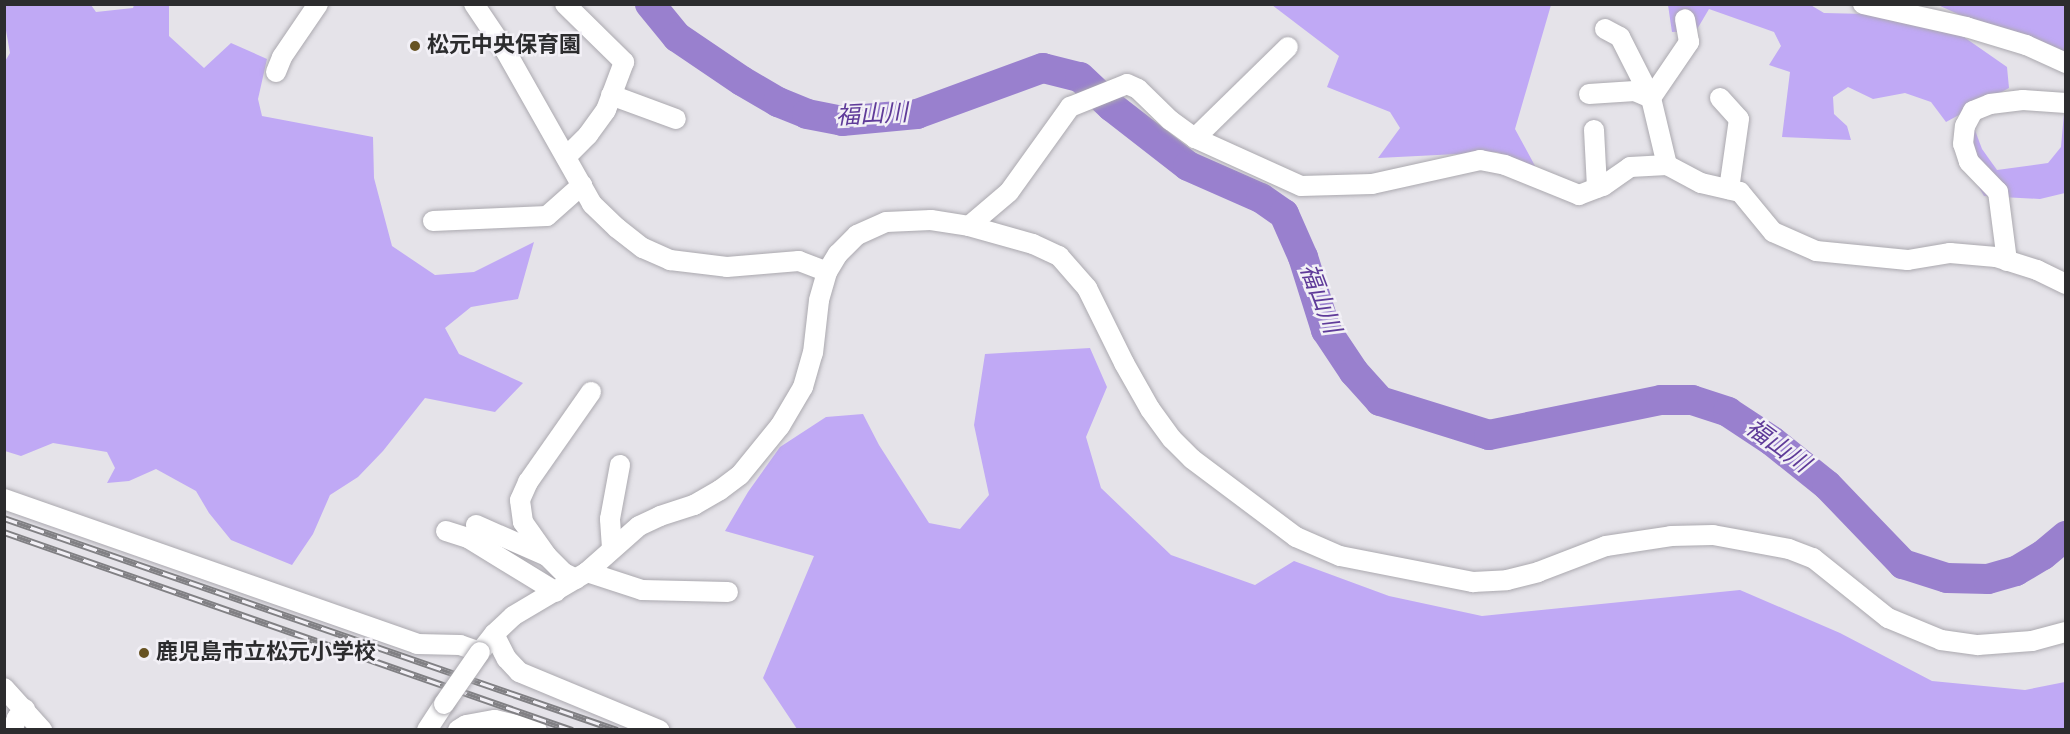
<!DOCTYPE html>
<meta charset="utf-8">
<style>
body{margin:0}
#map{position:relative;width:2070px;height:734px;overflow:hidden;background:#e5e3e9;font-family:Spectral,"Noto Sans JP",serif}
div>[style]{position:absolute}
[style*='--x']{left:calc(var(--x)*1px);top:calc(var(--y)*1px);width:calc(var(--w)*1px);rotate:calc(var(--a)*1deg)}
.green>*{inset:0;background:#c0a9f5}
.river>*{height:30px;margin:-15px;padding:0 15px;transform-origin:15px;border-radius:15px;background:#9980ce}
.roads{filter:drop-shadow(0 0 2px #aba9af) drop-shadow(0 0 2px #aba9af)}
.minor>*{height:20px;margin:-10px;padding:0 10px;transform-origin:10px;border-radius:10px;background:#fff}
.rail>*{height:7px;margin-top:-3.5px;transform-origin:0;background:repeating-linear-gradient(90deg,#f2f0f6 0 14px,#818084 0 28px);box-sizing:border-box;border-block:2px solid #818084}
.bridges{filter:drop-shadow(0 0 2px #aba9af) drop-shadow(0 0 2px #aba9af)}
.minor-bridge>*{height:20px;margin:-10px;padding:0 10px;transform-origin:10px;border-radius:10px;background:#fff}
.dots>*{width:16px;height:16px;translate:-50% -50%;box-sizing:border-box;border:3px solid #f2f0f6;border-radius:50%}
span{translate:-50% -50%;white-space:nowrap;text-align:center;line-height:1.15;-webkit-text-stroke:5px #f2f0f6;paint-order:stroke}
.poi-label{font-size:22px;color:#2c2c2e;font-weight:700}
.left{translate:0 -50%;text-align:left}
.water-label{font-size:24px;color:#5f3b99;font-style:italic}
.frame{position:absolute;inset:0;border:6px solid #2c2c2e;pointer-events:none}
</style>
<div id="map">
<div class="green">
<div style="clip-path:polygon(5px 4px,91px 5px,96px 12px,133px 8px,134px 5px,169px 5px,169px 36px,204px 68px,231px 43px,267px 59px,258px 99px,262px 116px,373px 137px,374px 178px,392px 246px,435px 275px,474px 272px,534px 242px,518px 299px,471px 307px,445px 328px,459px 354px,523px 383px,495px 412px,425px 398px,383px 451px,358px 477px,330px 495px,313px 534px,292px 565px,231px 540px,209px 513px,196px 491px,156px 469px,129px 481px,107px 483px,115px 468px,107px 452px,53px 443px,21px 456px,5px 451px,4px 63px,10px 53px,5px 25px)"></div>
<div style="clip-path:polygon(1809px 4px,1824px 13px,1867px 14px,1951px 28px,2007px 67px,2009px 88px,1946px 122px,1931px 102px,1905px 93px,1873px 99px,1848px 87px,1833px 97px,1834px 114px,1847px 126px,1851px 140px,1782px 137px,1790px 72px,1769px 65px,1781px 46px,1774px 32px,1709px 9px,1696px 31px,1672px 32px,1668px 5px)"></div>
<div style="clip-path:polygon(1272px 5px,1551px 5px,1515px 129px,1541px 177px,1497px 152px,1378px 158px,1400px 128px,1390px 112px,1327px 87px,1339px 56px)"></div>
<div style="clip-path:polygon(1938px 5px,2065px 5px,2065px 68px,1984px 26px)"></div>
<div style="clip-path:polygon(2065px 102px,2065px 193px,2040px 199px,1984px 196px,1956px 149px,1970px 117px,1982px 149px,1997px 170px,2048px 163px,2061px 147px)"></div>
<div style="clip-path:polygon(1090px 348px,1107px 387px,1086px 437px,1101px 488px,1171px 555px,1255px 585px,1294px 561px,1389px 596px,1482px 616px,1740px 590px,1840px 633px,1932px 681px,2025px 690px,2065px 682px,2065px 729px,797px 729px,763px 678px,814px 556px,725px 531px,748px 492px,780px 447px,826px 417px,863px 414px,879px 445px,929px 523px,960px 529px,989px 495px,974px 425px,985px 354px)"></div>
</div>
<div class="river">
<div style="--x:650;--y:4;--w:43;--a:50.7"></div>
<div style="--x:677;--y:37;--w:78;--a:34.1"></div>
<div style="--x:742;--y:81;--w:42;--a:30.3"></div>
<div style="--x:778;--y:102;--w:31;--a:22"></div>
<div style="--x:807;--y:114;--w:36;--a:11"></div>
<div style="--x:842;--y:121;--w:75;--a:-5.3"></div>
<div style="--x:917;--y:114;--w:134;--a:-20.1"></div>
<div style="--x:1043;--y:68;--w:38;--a:14"></div>
<div style="--x:1080;--y:77;--w:44;--a:43.2"></div>
<div style="--x:1112;--y:107;--w:96;--a:37.8"></div>
<div style="--x:1188;--y:166;--w:80;--a:23.7"></div>
<div style="--x:1261;--y:198;--w:28;--a:35"></div>
<div style="--x:1284;--y:214;--w:47;--a:66.2"></div>
<div style="--x:1303;--y:257;--w:77;--a:72.5"></div>
<div style="--x:1326;--y:330;--w:50;--a:56.3"></div>
<div style="--x:1354;--y:372;--w:39;--a:48"></div>
<div style="--x:1380;--y:401;--w:114;--a:17.3"></div>
<div style="--x:1489;--y:435;--w:176;--a:-11.5"></div>
<div style="--x:1661;--y:400;--w:31;--a:0"></div>
<div style="--x:1692;--y:400;--w:38;--a:18"></div>
<div style="--x:1728;--y:412;--w:53;--a:33.4"></div>
<div style="--x:1772;--y:441;--w:70;--a:38.7"></div>
<div style="--x:1827;--y:485;--w:110;--a:46.1"></div>
<div style="--x:1903;--y:564;--w:46;--a:17.7"></div>
<div style="--x:1947;--y:578;--w:41;--a:1.4"></div>
<div style="--x:1988;--y:579;--w:29;--a:-16"></div>
<div style="--x:2016;--y:571;--w:31;--a:-31"></div>
<div style="--x:2043;--y:555;--w:30;--a:-40"></div>
</div>
<div class="roads">
<div class="minor">
<div style="--x:474;--y:4;--w:55;--a:56"></div>
<div style="--x:505;--y:50;--w:177;--a:60.5"></div>
<div style="--x:592;--y:204;--w:35;--a:44"></div>
<div style="--x:617;--y:228;--w:33;--a:38"></div>
<div style="--x:643;--y:248;--w:30;--a:24"></div>
<div style="--x:670;--y:260;--w:57;--a:7"></div>
<div style="--x:727;--y:267;--w:72;--a:-4.8"></div>
<div style="--x:799;--y:261;--w:30;--a:21"></div>
<div style="--x:565;--y:4;--w:83;--a:44.5"></div>
<div style="--x:624;--y:62;--w:51;--a:110.6"></div>
<div style="--x:606;--y:110;--w:31;--a:126"></div>
<div style="--x:588;--y:135;--w:31;--a:135"></div>
<div style="--x:1863;--y:4;--w:106;--a:12.6"></div>
<div style="--x:1966;--y:27;--w:63;--a:16.7"></div>
<div style="--x:2026;--y:45;--w:44;--a:24.2"></div>
<div style="--x:1605;--y:29;--w:17;--a:28"></div>
<div style="--x:1620;--y:37;--w:68;--a:63.1"></div>
<div style="--x:1651;--y:98;--w:68;--a:-55.8"></div>
<div style="--x:1689;--y:42;--w:23;--a:-100"></div>
<div style="--x:276;--y:72;--w:16;--a:-68"></div>
<div style="--x:282;--y:57;--w:64;--a:-55.8"></div>
<div style="--x:1589;--y:94;--w:46;--a:-3.7"></div>
<div style="--x:1635;--y:91;--w:17;--a:24"></div>
<div style="--x:1651;--y:98;--w:69;--a:76.6"></div>
<div style="--x:611;--y:95;--w:69;--a:20.3"></div>
<div style="--x:1720;--y:98;--w:28;--a:48"></div>
<div style="--x:1739;--y:119;--w:71;--a:98.1"></div>
<div style="--x:1594;--y:130;--w:58;--a:87"></div>
<div style="--x:1195;--y:138;--w:130;--a:-44.4"></div>
<div style="--x:433;--y:221;--w:114;--a:-2.5"></div>
<div style="--x:547;--y:216;--w:47;--a:-41.5"></div>
<div style="--x:969;--y:226;--w:52;--a:-40.4"></div>
<div style="--x:1009;--y:192;--w:105;--a:-54.3"></div>
<div style="--x:1070;--y:107;--w:61;--a:-22"></div>
<div style="--x:1127;--y:84;--w:12;--a:24"></div>
<div style="--x:1138;--y:89;--w:45;--a:44.1"></div>
<div style="--x:1170;--y:120;--w:31;--a:36"></div>
<div style="--x:1195;--y:138;--w:116;--a:24.4"></div>
<div style="--x:1301;--y:186;--w:71;--a:-1.6"></div>
<div style="--x:1372;--y:184;--w:111;--a:-12.5"></div>
<div style="--x:1480;--y:160;--w:25;--a:11"></div>
<div style="--x:1505;--y:165;--w:80;--a:22.1"></div>
<div style="--x:1579;--y:195;--w:26;--a:-21"></div>
<div style="--x:1603;--y:186;--w:33;--a:-35"></div>
<div style="--x:1630;--y:167;--w:37;--a:-3"></div>
<div style="--x:1667;--y:165;--w:38;--a:28"></div>
<div style="--x:1701;--y:183;--w:40;--a:13"></div>
<div style="--x:1740;--y:192;--w:52;--a:50.5"></div>
<div style="--x:1773;--y:232;--w:47;--a:23.8"></div>
<div style="--x:1816;--y:251;--w:92;--a:5.6"></div>
<div style="--x:1908;--y:260;--w:43;--a:-9.5"></div>
<div style="--x:1950;--y:253;--w:46;--a:5"></div>
<div style="--x:1996;--y:257;--w:43;--a:17.6"></div>
<div style="--x:2037;--y:270;--w:32;--a:26"></div>
<div style="--x:2007;--y:261;--w:70;--a:-97.4"></div>
<div style="--x:1998;--y:192;--w:42;--a:-134"></div>
<div style="--x:1969;--y:162;--w:19;--a:-108"></div>
<div style="--x:1963;--y:144;--w:18;--a:-84"></div>
<div style="--x:1965;--y:126;--w:17;--a:-62"></div>
<div style="--x:1973;--y:111;--w:18;--a:-22"></div>
<div style="--x:1990;--y:104;--w:33;--a:-7"></div>
<div style="--x:2023;--y:100;--w:43;--a:4"></div>
<div style="--x:4;--y:499;--w:438;--a:19.3"></div>
<div style="--x:417;--y:644;--w:43;--a:1.3"></div>
<div style="--x:460;--y:645;--w:21;--a:19"></div>
<div style="--x:480;--y:652;--w:23;--a:-52"></div>
<div style="--x:494;--y:634;--w:26;--a:-43"></div>
<div style="--x:513;--y:616;--w:86;--a:-30.7"></div>
<div style="--x:587;--y:572;--w:69;--a:-41.5"></div>
<div style="--x:639;--y:526;--w:23;--a:-25"></div>
<div style="--x:660;--y:516;--w:36;--a:-18"></div>
<div style="--x:694;--y:505;--w:30;--a:-30"></div>
<div style="--x:720;--y:490;--w:25;--a:-37"></div>
<div style="--x:740;--y:475;--w:63;--a:-50.8"></div>
<div style="--x:780;--y:426;--w:45;--a:-59.5"></div>
<div style="--x:803;--y:387;--w:35;--a:-74"></div>
<div style="--x:813;--y:353;--w:53;--a:-83.5"></div>
<div style="--x:819;--y:300;--w:29;--a:-74"></div>
<div style="--x:827;--y:272;--w:21;--a:-59"></div>
<div style="--x:838;--y:254;--w:27;--a:-45"></div>
<div style="--x:857;--y:235;--w:32;--a:-24"></div>
<div style="--x:886;--y:222;--w:45;--a:-2.5"></div>
<div style="--x:931;--y:220;--w:38;--a:9"></div>
<div style="--x:969;--y:226;--w:66;--a:15.7"></div>
<div style="--x:1033;--y:244;--w:29;--a:25"></div>
<div style="--x:1059;--y:256;--w:43;--a:48.8"></div>
<div style="--x:1087;--y:288;--w:84;--a:63.7"></div>
<div style="--x:1124;--y:363;--w:53;--a:60.5"></div>
<div style="--x:1150;--y:409;--w:37;--a:54"></div>
<div style="--x:1172;--y:439;--w:28;--a:45"></div>
<div style="--x:1192;--y:459;--w:130;--a:36.9"></div>
<div style="--x:1296;--y:537;--w:48;--a:23.4"></div>
<div style="--x:1340;--y:556;--w:136;--a:11.1"></div>
<div style="--x:1473;--y:582;--w:34;--a:-3"></div>
<div style="--x:1507;--y:580;--w:32;--a:-14"></div>
<div style="--x:1538;--y:572;--w:73;--a:-20.9"></div>
<div style="--x:1606;--y:546;--w:66;--a:-8.7"></div>
<div style="--x:1671;--y:536;--w:42;--a:-1.4"></div>
<div style="--x:1713;--y:535;--w:77;--a:10.4"></div>
<div style="--x:1789;--y:549;--w:26;--a:21"></div>
<div style="--x:1813;--y:558;--w:96;--a:38.7"></div>
<div style="--x:1888;--y:618;--w:57;--a:22.5"></div>
<div style="--x:1941;--y:640;--w:37;--a:8"></div>
<div style="--x:1978;--y:645;--w:54;--a:-4.2"></div>
<div style="--x:2032;--y:641;--w:35;--a:-15"></div>
<div style="--x:476;--y:525;--w:77;--a:23.6"></div>
<div style="--x:446;--y:531;--w:23;--a:18"></div>
<div style="--x:468;--y:538;--w:103;--a:31.5"></div>
<div style="--x:612;--y:548;--w:29;--a:-94"></div>
<div style="--x:610;--y:519;--w:55;--a:-79.5"></div>
<div style="--x:587;--y:572;--w:58;--a:18.1"></div>
<div style="--x:642;--y:590;--w:86;--a:1.3"></div>
<div style="--x:576;--y:579;--w:13;--a:-153"></div>
<div style="--x:564;--y:573;--w:24;--a:-135"></div>
<div style="--x:547;--y:556;--w:42;--a:-125.2"></div>
<div style="--x:523;--y:522;--w:22;--a:-98"></div>
<div style="--x:520;--y:500;--w:20;--a:-66"></div>
<div style="--x:528;--y:482;--w:110;--a:-55"></div>
<div style="--x:494;--y:634;--w:28;--a:63"></div>
<div style="--x:507;--y:659;--w:18;--a:47"></div>
<div style="--x:519;--y:672;--w:152;--a:22.5"></div>
<div style="--x:4;--y:688;--w:57;--a:47.9"></div>
<div style="--x:12;--y:730;--w:13;--a:-67"></div>
<div style="--x:17;--y:718;--w:12;--a:-48"></div>
<div style="--x:427;--y:730;--w:31;--a:-57"></div>
<div style="--x:458;--y:730;--w:9;--a:-32"></div>
<div style="--x:466;--y:725;--w:29;--a:-10"></div>
<div style="--x:495;--y:720;--w:43;--a:13.4"></div>
</div>
</div>
<div class="rail">
<div style="--x:4;--y:518;--w:649;--a:19.08"></div>
<div style="--x:4;--y:532;--w:602;--a:19.22"></div>
</div>
<div class="bridges">
<div class="minor-bridge">
<div style="--x:444;--y:704;--w:63;--a:-55.3"></div>
</div>
</div>
<div class="dots">
<div style="left:415px;top:46px;background:#675322"></div>
<div style="left:144px;top:653px;background:#675322"></div>
</div>
<div class="poi-label">
<span class="left" style="left:427px;top:46px">松元中央保育園</span>
<span class="left" style="left:156px;top:653px">鹿児島市立松元小学校</span>
</div>
<div class="water-label">
<span style="left:872px;top:116px;rotate:-3deg">福山川</span>
<span style="left:1319px;top:299px;rotate:69deg">福山川</span>
<span style="left:1777px;top:447px;rotate:36deg">福山川</span>
</div>
<div class="frame"></div>
</div>
